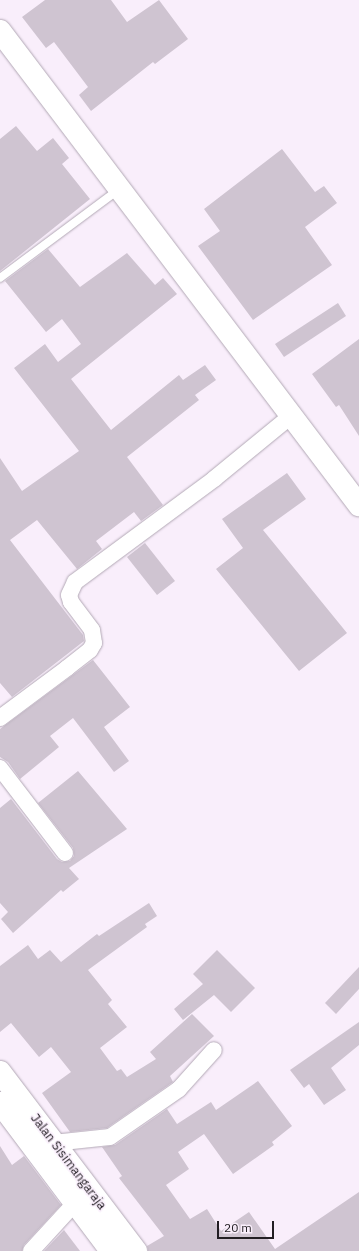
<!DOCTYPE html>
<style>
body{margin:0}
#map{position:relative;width:359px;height:1251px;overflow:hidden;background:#f9eefb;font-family:"IBM Plex Sans",sans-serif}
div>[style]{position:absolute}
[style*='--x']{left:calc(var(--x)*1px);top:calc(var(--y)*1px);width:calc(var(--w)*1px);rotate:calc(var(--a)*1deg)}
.building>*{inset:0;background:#cfc4d1}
.roads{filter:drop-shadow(0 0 1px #b2a8b5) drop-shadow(0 0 1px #b2a8b5)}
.lane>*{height:8px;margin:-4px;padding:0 4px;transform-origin:4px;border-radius:4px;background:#fff}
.street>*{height:16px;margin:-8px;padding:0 8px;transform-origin:8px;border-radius:8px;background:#fff}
.secondary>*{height:22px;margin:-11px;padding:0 11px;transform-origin:11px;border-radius:11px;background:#fff}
.highway>*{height:22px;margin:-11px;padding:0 11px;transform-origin:11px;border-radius:11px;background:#fff}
span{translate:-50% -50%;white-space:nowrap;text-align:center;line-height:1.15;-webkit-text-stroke:3px #f9eefb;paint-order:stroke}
.street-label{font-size:13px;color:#221e23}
.scale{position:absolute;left:217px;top:1221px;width:57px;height:18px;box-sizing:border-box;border:2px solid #221e23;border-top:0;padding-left:5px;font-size:12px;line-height:14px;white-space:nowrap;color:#221e23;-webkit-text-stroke:3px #f9eefb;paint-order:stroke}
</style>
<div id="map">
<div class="building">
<div style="clip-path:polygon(45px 0,111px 0,127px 22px,159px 0,188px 39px,155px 64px,153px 62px,91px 111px,79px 95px,88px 87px,54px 42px,46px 48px,22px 17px)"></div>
<div style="clip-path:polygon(16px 126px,37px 151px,53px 138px,69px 158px,62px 164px,90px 199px,0 271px,0 139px)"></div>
<div style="clip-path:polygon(282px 149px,315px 192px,324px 186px,337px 203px,305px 227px,332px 265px,253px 320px,198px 246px,220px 231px,204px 209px)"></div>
<div style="clip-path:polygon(48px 249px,80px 287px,127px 253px,155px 285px,163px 278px,177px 294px,71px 379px,111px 430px,179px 375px,183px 380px,205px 365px,216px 380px,195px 395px,199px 400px,127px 457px,163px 505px,141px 521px,134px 512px,96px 541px,102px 549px,77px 569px,37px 520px,10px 540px,83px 635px,84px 641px,12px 697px,0 683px,0 458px,22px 491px,79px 451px,14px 368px,45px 344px,58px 362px,81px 344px,62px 319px,46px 332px,5px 281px)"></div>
<div style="clip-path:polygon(338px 303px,346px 316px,284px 357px,275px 344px)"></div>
<div style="clip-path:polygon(359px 339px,359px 436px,339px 405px,336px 407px,312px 374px)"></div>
<div style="clip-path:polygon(287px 473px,306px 499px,263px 530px,347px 633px,299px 671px,216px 569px,243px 548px,222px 519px)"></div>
<div style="clip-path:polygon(145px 543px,175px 581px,157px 595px,127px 557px)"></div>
<div style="clip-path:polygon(93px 660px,130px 707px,104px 727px,129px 761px,114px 772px,73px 718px,50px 736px,59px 747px,20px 779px,8px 762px,0 757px,0 729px)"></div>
<div style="clip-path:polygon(78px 771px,127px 829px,69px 868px,79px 879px,63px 892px,61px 890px,13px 933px,1px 919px,8px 912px,0 903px,0 808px,11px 799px,57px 859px,62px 862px,70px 861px,74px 856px,73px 848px,38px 803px)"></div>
<div style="clip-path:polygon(149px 903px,157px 916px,145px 924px,147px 927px,88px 970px,112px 1000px,108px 1004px,127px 1027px,100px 1048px,117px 1071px,121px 1069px,127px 1077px,156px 1059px,150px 1052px,192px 1014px,214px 1036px,170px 1076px,173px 1082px,107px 1128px,70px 1132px,42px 1093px,71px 1072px,51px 1047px,39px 1057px,11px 1023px,0 1032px,0 966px,28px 945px,38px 959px,50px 950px,61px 962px,97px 934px,99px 936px)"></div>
<div style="clip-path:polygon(217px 950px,255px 988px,231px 1012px,214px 995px,183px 1020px,174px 1009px,203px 984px,193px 974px)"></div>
<div style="clip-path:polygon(359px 967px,359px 989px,336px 1014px,325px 1003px)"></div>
<div style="clip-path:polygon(359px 1022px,359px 1045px,331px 1068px,346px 1090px,324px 1105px,309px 1084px,304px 1088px,290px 1070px)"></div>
<div style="clip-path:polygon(258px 1081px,292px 1126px,272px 1142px,274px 1145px,233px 1174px,204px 1134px,178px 1152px,189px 1169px,166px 1185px,190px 1219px,207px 1209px,221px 1231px,249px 1212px,275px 1249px,359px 1192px,359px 1251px,148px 1251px,147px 1246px,164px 1236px,119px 1178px,122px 1176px,102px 1147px,115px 1145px,167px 1109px,177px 1124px,211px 1102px,216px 1110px)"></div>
<div style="clip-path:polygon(0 1146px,12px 1165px,24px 1156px,61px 1205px,24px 1245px,22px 1251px,0 1251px)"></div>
<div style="clip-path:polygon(64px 1230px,80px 1251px,44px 1251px)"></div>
</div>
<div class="roads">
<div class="lane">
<div style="--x:0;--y:278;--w:147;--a:-36.7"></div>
</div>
<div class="street">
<div style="--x:0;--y:718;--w:84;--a:-36.7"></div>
<div style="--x:67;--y:668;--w:29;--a:-38"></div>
<div style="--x:90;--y:650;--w:8;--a:-60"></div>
<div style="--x:94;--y:643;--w:13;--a:-99"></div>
<div style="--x:92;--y:630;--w:35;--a:-127"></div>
<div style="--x:71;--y:602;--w:7;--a:-106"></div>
<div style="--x:69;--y:595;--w:14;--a:-65"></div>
<div style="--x:75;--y:582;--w:173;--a:-36.5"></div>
<div style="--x:214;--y:479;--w:99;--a:-39.3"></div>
<div style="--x:0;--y:768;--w:107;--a:52.6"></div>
<div style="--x:53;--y:1143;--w:57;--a:-6"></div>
<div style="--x:110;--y:1137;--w:84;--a:-34.8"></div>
<div style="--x:179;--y:1089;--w:52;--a:-48.1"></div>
<div style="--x:31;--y:1251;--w:65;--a:-47.5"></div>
<div style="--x:75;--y:1203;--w:9;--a:-27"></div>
</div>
<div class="secondary">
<div style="--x:0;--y:31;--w:595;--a:52.86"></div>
</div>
<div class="highway">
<div style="--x:0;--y:1072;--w:225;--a:52.8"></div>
<div style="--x:0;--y:1103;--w:185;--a:53.1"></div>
</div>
</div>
<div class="street-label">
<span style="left:68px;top:1162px;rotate:53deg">Jalan Sisimangaraja</span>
</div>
<div class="scale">20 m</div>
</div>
